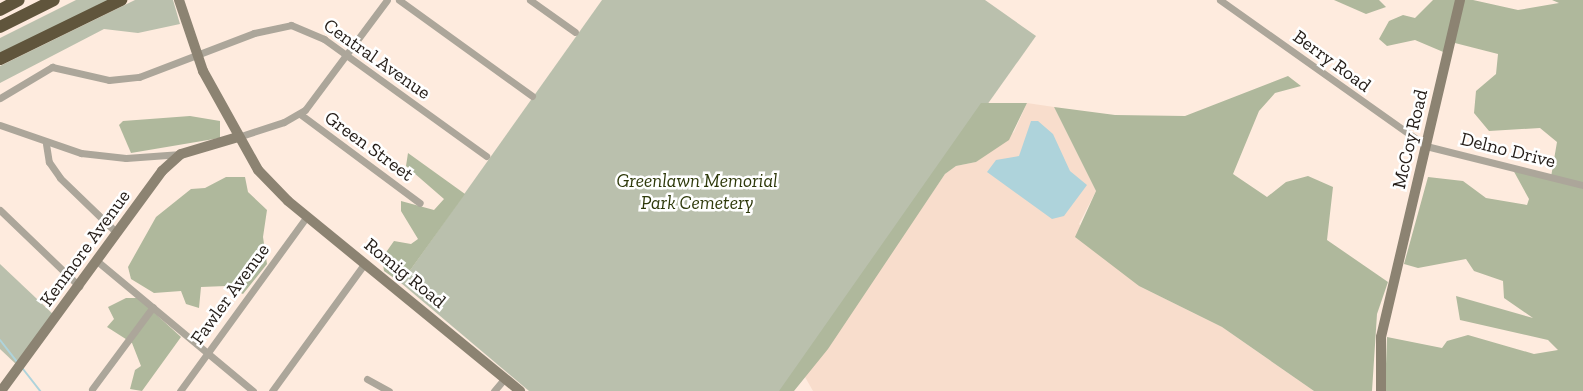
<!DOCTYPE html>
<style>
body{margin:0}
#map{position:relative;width:1583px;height:391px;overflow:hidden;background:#feebde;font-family:"Zilla Slab",serif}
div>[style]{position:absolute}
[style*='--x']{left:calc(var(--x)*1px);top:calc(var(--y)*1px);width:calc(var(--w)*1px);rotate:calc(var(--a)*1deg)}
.built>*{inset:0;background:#f8ddcc}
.green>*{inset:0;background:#bac0ad}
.forest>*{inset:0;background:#afb89c}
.water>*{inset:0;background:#aed3db}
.stream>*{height:2px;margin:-1px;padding:0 1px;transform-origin:1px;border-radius:1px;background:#aed3db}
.street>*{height:7px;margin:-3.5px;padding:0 3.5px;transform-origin:3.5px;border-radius:3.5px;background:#aca69a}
.secondary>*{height:10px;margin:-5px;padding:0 5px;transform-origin:5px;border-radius:5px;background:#8c8372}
.highway>*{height:12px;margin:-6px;padding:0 6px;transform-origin:6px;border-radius:6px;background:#60553c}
span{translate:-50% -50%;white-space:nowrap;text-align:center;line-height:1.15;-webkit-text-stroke:5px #fff;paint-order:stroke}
.street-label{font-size:19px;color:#231c17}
.park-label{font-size:19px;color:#2e390a;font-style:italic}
</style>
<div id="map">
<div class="built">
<div style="clip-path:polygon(1027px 103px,1054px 107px,1096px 191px,1079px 224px,1139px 286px,1222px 327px,1314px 391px,813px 391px,805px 377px,945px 174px,956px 166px,976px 162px,1014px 132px)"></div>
</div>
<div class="green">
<div style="clip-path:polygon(76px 0,114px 0,0 53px,0 38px)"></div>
<div style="clip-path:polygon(135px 0,173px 0,180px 24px,138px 33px,104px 29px,0 83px,0 66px)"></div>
<div style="clip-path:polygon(602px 0,985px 0,1036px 36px,784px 391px,529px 391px,401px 283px)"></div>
<div style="clip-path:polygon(0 264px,55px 316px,18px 366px,0 349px)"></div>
</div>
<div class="forest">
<div style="clip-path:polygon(1334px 0,1379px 0,1386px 7px,1366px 14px)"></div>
<div style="clip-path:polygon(1433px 0,1473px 0,1518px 10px,1559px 3px,1552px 0,1583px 0,1583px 391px,1385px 391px,1387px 337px,1442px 348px,1447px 341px,1468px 335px,1534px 354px,1558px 350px,1548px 340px,1460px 320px,1456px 296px,1533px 318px,1504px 298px,1503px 281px,1474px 271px,1466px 259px,1418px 268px,1404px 264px,1428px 177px,1463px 181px,1486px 198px,1527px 205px,1529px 199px,1512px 168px,1551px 177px,1557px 142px,1540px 128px,1489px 131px,1474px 113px,1476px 91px,1496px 74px,1498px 54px,1451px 42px,1448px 54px,1415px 40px,1387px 46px,1379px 39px,1389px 21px,1403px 15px,1415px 18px)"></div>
<div style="clip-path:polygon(1288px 76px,1301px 86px,1275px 93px,1259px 111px,1233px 174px,1267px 197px,1286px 182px,1308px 176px,1333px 187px,1327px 240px,1388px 282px,1377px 314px,1372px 391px,1314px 391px,1222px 327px,1139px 286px,1075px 237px,1096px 191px,1054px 107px,1115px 115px,1185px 116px)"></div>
<div style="clip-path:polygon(981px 103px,1027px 103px,1009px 140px,976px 162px,956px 166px,945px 174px,828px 349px,794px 391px,779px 391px)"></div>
<div style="clip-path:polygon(190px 116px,220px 121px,220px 138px,131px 153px,119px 125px,123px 121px)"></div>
<div style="clip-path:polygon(408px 153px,465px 194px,401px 283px,384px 271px,382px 258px,394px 241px,411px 244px,418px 239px,401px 211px,401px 201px,434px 210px,444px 199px,406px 166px)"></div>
<div style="clip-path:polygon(226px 177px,245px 177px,248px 192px,267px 210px,263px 237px,267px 264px,243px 294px,226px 286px,201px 287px,199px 308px,186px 304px,181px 291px,154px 293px,131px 279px,128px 267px,156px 217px,191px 189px,205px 188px)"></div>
<div style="clip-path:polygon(126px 298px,138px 298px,181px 337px,142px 391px,130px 389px,135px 370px,141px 366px,132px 343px,107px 327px,114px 319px,108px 307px)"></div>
</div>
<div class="water">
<div style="clip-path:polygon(1031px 121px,1038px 121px,1053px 134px,1070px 171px,1087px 185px,1064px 216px,1052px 219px,987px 172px,996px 160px,1019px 156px)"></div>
</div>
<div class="stream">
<div style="--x:0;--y:340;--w:28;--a:52"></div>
<div style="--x:23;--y:369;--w:28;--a:52"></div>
</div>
<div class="street">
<div style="--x:399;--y:0;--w:164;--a:35.8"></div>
<div style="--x:530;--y:0;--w:55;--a:35.4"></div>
<div style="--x:1220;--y:0;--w:252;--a:35.3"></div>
<div style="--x:1426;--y:146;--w:162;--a:14"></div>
<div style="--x:0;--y:98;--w:61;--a:-30.8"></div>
<div style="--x:52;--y:67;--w:58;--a:12.8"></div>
<div style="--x:109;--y:80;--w:30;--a:-6"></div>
<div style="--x:139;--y:77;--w:123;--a:-20.9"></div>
<div style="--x:254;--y:33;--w:38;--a:-12"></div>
<div style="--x:291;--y:25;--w:36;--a:23"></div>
<div style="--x:324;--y:39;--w:200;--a:35.8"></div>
<div style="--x:300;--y:114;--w:149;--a:36.6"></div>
<div style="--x:0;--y:125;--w:86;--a:19.1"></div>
<div style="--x:81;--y:153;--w:45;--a:6.3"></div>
<div style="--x:126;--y:158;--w:55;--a:-4.2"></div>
<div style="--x:238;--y:137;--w:48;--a:-18.1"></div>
<div style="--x:284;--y:122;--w:24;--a:-30"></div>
<div style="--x:305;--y:110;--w:137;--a:-53.3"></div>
<div style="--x:46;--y:144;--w:18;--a:81"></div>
<div style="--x:49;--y:162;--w:19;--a:55"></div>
<div style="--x:60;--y:178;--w:79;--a:44"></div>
<div style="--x:0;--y:210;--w:110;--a:43.9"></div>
<div style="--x:97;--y:261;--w:203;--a:39.8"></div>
<div style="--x:367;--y:379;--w:25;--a:29"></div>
<div style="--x:92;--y:389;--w:102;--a:-53.4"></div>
<div style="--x:180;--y:391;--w:216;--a:-54"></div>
<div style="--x:272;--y:391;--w:158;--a:-54"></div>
<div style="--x:494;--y:391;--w:17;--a:-50"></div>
</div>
<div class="secondary">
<div style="--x:179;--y:0;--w:75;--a:71.3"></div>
<div style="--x:203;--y:71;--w:113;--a:60.9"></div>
<div style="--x:258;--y:170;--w:43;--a:45.9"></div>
<div style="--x:288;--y:201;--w:300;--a:39.3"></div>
<div style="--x:1;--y:391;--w:273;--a:-53.8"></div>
<div style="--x:162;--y:171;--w:25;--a:-42"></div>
<div style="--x:181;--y:154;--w:59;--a:-16.6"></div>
<div style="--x:1381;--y:391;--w:54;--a:-90"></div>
<div style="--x:1381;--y:337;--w:346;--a:-76.8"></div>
</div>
<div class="highway">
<div style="--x:0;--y:10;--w:21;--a:-28"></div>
<div style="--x:0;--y:27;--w:60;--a:-26.6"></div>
<div style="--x:0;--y:59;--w:135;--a:-26"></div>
</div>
<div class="street-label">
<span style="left:377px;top:59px;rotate:35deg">Central Avenue</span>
<span style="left:1332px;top:61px;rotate:36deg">Berry Road</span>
<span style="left:1410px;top:139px;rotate:-77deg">McCoy Road</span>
<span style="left:369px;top:146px;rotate:36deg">Green Street</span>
<span style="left:1508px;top:150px;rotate:14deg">Delno Drive</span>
<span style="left:85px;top:248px;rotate:-54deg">Kenmore Avenue</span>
<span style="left:405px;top:273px;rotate:39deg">Romig Road</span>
<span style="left:230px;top:294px;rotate:-54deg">Fawler Avenue</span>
</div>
<div class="park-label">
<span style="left:697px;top:192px">Greenlawn Memorial<br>Park Cemetery</span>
</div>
</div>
